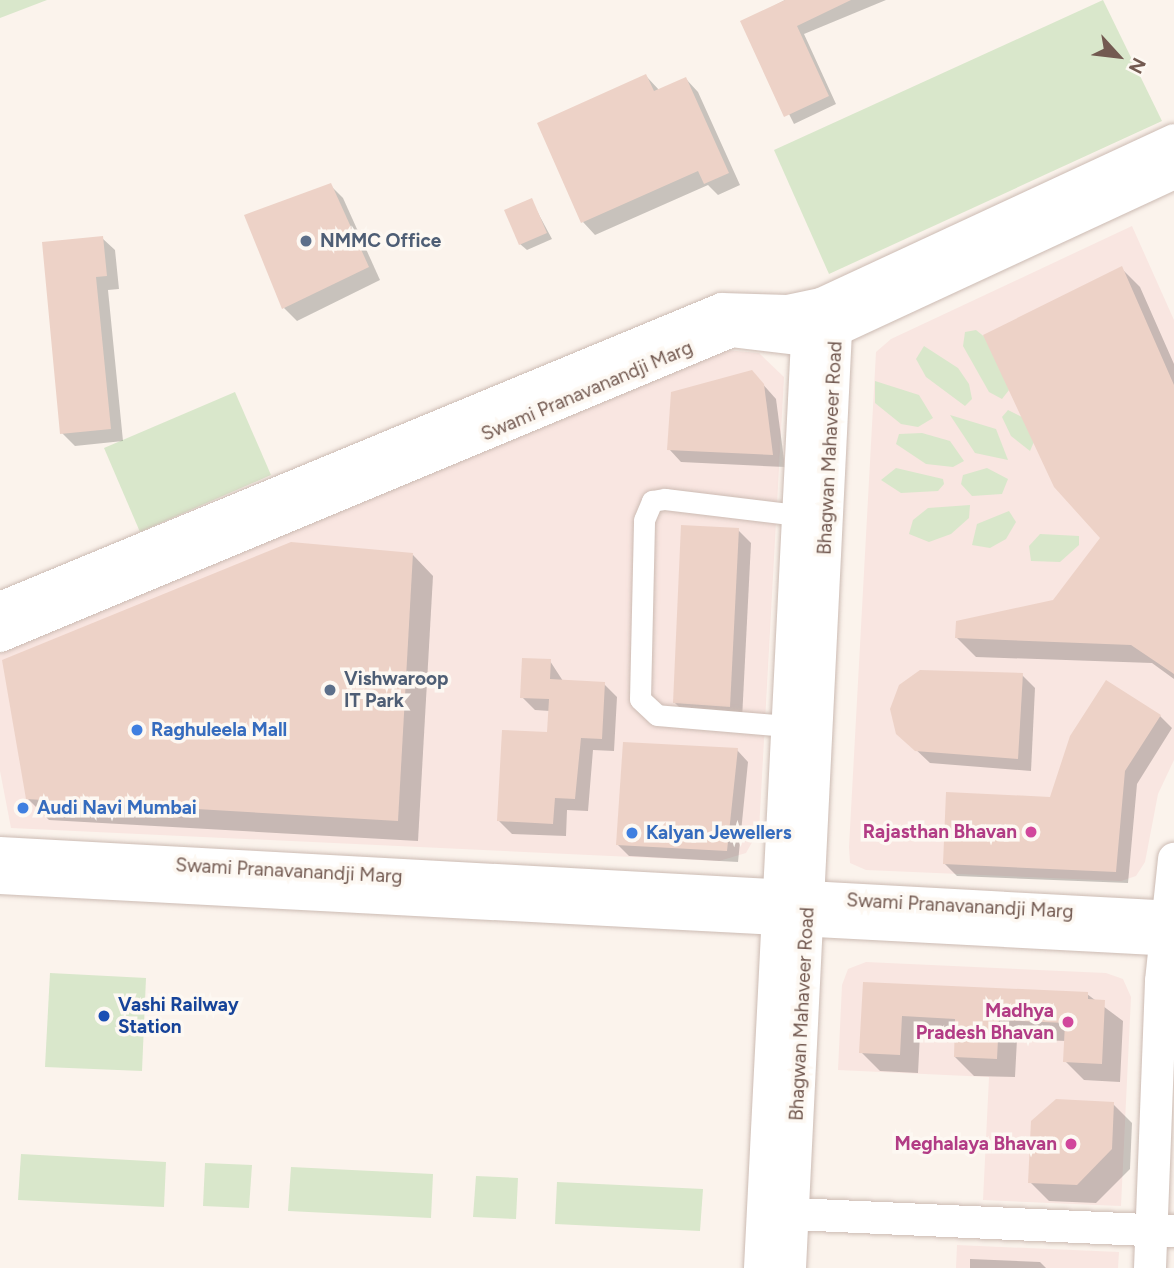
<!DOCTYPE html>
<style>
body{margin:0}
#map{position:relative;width:1174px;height:1268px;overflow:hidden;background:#fbf3ec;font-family:Figtree,sans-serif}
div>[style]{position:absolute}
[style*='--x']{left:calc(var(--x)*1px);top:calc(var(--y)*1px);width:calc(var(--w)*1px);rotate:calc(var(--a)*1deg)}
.commercial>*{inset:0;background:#f9e6e1}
.green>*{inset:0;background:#d9e7cb}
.shadow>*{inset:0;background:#0003}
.building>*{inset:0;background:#edd2c7}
.roads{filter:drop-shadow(0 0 2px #ccbbb3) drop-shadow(0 0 2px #ccbbb3)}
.street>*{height:21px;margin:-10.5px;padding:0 10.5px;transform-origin:10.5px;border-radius:10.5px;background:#fff}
.secondary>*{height:32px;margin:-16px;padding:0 16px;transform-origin:16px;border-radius:16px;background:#fff}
.dots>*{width:19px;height:19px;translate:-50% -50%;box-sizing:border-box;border:4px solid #fdf8f2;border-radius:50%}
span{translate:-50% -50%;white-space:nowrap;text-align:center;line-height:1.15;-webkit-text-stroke:7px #fdf8f2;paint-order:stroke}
.service-label{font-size:19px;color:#4e5e75;font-weight:700}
.left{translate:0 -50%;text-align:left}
.street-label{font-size:19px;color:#735a51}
.shop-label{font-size:19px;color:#366cbe;font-weight:700}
.hotel-label{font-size:19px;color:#b23c85;font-weight:700}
.right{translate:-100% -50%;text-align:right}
.transit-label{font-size:19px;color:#164399;font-weight:700}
.north{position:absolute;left:1083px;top:21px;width:70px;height:70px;-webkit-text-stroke:5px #fdf8f2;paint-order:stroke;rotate:117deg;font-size:19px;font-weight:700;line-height:28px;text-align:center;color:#735a51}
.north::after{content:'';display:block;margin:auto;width:24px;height:32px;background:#735a51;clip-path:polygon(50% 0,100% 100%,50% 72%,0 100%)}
</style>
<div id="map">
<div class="commercial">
<div style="clip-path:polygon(1132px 226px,1174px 320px,1174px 760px,1158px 794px,1145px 862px,1136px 876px,1121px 881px,866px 870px,850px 863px,849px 847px,876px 352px,891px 339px)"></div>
<div style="clip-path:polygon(725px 350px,759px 353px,784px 377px,759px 830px,746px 853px,719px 861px,11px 828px,0 771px,0 653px)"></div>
<div style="clip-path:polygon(866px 962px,1106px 973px,1123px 979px,1131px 997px,1121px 1206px,983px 1200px,989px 1077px,838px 1070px,842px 985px,848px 969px)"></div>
<div style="clip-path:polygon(957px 1245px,1119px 1252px,1118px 1268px,956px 1268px)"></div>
</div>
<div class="green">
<div style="clip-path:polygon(0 0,47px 0,0 18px)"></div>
<div style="clip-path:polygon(1103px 0,1162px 121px,829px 274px,774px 150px)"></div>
<div style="clip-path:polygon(976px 330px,992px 343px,1009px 390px,1002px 399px,989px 392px,963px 346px,965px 332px)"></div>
<div style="clip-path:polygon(924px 346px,958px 368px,969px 384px,972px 399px,965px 406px,926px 377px,916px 359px)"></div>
<div style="clip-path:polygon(875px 381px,919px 395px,933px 418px,918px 427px,901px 424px,875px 403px)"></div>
<div style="clip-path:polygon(235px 392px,271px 475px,140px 532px,104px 448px)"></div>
<div style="clip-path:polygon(1008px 410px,1028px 420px,1036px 437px,1030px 451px,1011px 436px,1002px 417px)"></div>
<div style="clip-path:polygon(950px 415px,996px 429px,1008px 460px,975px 453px)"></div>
<div style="clip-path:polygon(922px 433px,950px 441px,964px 461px,953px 467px,926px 464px,896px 444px,899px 434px)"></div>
<div style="clip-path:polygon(896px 468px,943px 479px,944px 484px,938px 491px,901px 493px,881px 480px)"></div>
<div style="clip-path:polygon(987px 468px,1008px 479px,1002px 494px,972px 496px,961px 484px,963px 475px)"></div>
<div style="clip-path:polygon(970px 505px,969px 518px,951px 534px,929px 542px,909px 534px,913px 520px,928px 508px)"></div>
<div style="clip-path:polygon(1009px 511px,1016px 522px,1006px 539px,990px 548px,972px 545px,977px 524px)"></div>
<div style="clip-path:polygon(1040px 534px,1079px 536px,1079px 545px,1060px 562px,1031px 561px,1029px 546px)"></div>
<div style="clip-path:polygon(50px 973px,146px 978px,142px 1071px,45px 1067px)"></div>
<div style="clip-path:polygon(21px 1154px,166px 1162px,164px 1207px,18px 1200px)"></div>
<div style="clip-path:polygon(205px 1163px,252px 1165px,249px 1208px,203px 1206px)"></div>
<div style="clip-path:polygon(291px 1167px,433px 1174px,431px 1218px,288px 1211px)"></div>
<div style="clip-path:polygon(476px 1176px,518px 1178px,516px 1219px,473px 1217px)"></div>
<div style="clip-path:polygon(557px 1182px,703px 1189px,700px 1231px,555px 1224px)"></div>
</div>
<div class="shadow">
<div style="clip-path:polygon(785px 0,886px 0,804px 34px,836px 104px,794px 124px,743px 22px)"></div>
<div style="clip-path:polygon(646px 76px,660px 91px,686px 79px,698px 92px,740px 185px,718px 195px,708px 185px,595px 235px,583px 222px)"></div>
<div style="clip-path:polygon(330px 185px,343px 198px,380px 280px,297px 321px,284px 308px)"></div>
<div style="clip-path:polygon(531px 200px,552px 239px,527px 250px,520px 244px)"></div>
<div style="clip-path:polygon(102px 238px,115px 250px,119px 289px,108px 290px,123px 441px,75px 446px,62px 433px)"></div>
<div style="clip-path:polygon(1121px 268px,1140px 287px,1174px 364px,1174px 679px,1152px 663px,976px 657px,957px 638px,1054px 602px,1102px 538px)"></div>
<div style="clip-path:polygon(752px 372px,776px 399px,785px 467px,681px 462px,669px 449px)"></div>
<div style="clip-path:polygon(738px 530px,751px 543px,742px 719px,687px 715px,674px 702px)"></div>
<div style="clip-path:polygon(413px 555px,433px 576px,418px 841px,49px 820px,28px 799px)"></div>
<div style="clip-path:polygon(550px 661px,563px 681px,604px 684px,617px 697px,614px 751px,593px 750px,588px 811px,567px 810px,566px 836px,512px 834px,499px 821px,549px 734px,550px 711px,535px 710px,522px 697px)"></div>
<div style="clip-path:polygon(1022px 675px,1035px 688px,1031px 771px,930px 763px,912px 746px)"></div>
<div style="clip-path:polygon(1160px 716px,1172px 728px,1137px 784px,1128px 883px,957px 876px,944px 863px,1052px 798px)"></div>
<div style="clip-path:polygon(737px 750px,748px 762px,738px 862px,629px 856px,617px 844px)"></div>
<div style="clip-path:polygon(865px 984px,1087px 994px,1123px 1021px,1120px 1082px,1084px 1080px,1065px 1061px,1066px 1041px,1017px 1039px,1015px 1077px,974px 1076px,955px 1057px,956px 1036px,920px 1034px,918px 1073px,880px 1071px,861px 1052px)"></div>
<div style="clip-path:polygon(1113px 1104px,1132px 1123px,1130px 1169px,1096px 1203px,1049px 1201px,1030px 1182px)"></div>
<div style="clip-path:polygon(970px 1259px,1040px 1262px,1046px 1268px,970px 1268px)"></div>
</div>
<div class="building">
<div style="clip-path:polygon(785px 0,851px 0,797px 26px,829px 96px,784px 117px,740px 21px)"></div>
<div style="clip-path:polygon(646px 74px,654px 91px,686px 77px,729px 173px,704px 184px,698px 171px,581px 223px,537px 123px)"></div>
<div style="clip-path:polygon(331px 183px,369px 267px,282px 309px,244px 215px)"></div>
<div style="clip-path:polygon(532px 198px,547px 233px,519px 245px,504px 210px)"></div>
<div style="clip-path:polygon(103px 236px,107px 276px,96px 277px,111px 429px,60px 434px,42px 242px)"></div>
<div style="clip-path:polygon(1122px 266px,1174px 385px,1174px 674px,1131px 645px,955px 638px,956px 621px,1053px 600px,1100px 538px,1054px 487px,983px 335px)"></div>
<div style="clip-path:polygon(752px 370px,764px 384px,773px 455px,667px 450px,671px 392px)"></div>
<div style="clip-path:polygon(681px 525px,739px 528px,730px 707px,673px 703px)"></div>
<div style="clip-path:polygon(291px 542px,413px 553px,398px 821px,26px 799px,2px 660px)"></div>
<div style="clip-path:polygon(522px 658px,551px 659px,550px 679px,605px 682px,602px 739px,581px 738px,575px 799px,555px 798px,553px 824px,497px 821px,502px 730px,547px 732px,549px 699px,520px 698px)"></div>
<div style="clip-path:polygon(920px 670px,1023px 673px,1018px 759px,915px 751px,896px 734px,890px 709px,899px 685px)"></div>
<div style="clip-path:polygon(1106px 680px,1161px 715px,1125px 771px,1116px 872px,943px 864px,946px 792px,1050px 797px,1070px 736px)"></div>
<div style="clip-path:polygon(623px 742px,738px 748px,727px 851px,616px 845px)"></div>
<div style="clip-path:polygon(863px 982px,1088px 992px,1088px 999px,1105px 1000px,1102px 1064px,1063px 1062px,1065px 1023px,999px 1020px,997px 1059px,954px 1057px,955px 1019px,902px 1016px,900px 1055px,859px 1053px)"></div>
<div style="clip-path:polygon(1056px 1099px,1114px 1102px,1112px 1149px,1077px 1185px,1028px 1183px,1031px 1121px)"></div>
</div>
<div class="roads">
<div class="street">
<div style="--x:787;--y:726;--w:130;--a:-175.2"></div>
<div style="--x:657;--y:715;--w:23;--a:-137"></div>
<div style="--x:640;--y:699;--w:179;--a:-88.7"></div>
<div style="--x:644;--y:520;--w:21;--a:-67"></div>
<div style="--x:652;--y:501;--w:13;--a:-9"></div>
<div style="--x:665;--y:499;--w:134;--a:6.9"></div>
</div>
<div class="secondary">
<div style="--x:0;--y:608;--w:781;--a:-22.5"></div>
<div style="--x:722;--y:309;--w:66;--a:1.7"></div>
<div style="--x:788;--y:311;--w:34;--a:-12"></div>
<div style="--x:821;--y:304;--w:389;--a:-24.9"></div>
<div style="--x:0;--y:636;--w:793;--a:-22.62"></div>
<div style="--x:732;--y:331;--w:76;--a:6.8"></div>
<div style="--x:807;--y:340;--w:31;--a:-19"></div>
<div style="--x:836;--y:330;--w:373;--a:-24.9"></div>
<div style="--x:0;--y:853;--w:1176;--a:3.12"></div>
<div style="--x:0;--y:878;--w:1176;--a:3.02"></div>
<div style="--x:771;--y:1213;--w:403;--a:2.6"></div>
<div style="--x:760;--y:1268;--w:929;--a:-87.1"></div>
<div style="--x:807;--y:340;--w:19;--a:-69"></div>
<div style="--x:790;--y:1268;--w:939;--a:-87.19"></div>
<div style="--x:836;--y:330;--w:18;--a:-119"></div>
<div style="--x:1150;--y:1268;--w:287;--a:-87.8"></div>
<div style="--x:1161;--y:981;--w:123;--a:-83.9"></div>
</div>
</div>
<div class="dots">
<div style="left:306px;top:241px;background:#5c6f8a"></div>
<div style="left:330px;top:690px;background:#5c6f8a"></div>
<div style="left:137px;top:730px;background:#3f7fe0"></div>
<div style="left:23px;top:808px;background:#3f7fe0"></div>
<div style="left:1031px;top:832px;background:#d1479c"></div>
<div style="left:632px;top:833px;background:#3f7fe0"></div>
<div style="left:104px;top:1016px;background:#1a4fb4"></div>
<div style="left:1068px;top:1022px;background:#d1479c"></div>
<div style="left:1071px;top:1144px;background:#d1479c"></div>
</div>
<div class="service-label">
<span class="left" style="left:320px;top:241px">NMMC Office</span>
<span class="left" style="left:344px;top:690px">Vishwaroop<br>IT Park</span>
</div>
<div class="street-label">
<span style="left:587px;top:391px;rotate:-23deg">Swami Pranavanandji Marg</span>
<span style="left:830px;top:448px;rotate:-87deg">Bhagwan Mahaveer Road</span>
<span style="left:289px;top:871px;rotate:3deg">Swami Pranavanandji Marg</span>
<span style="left:960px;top:906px;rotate:3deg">Swami Pranavanandji Marg</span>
<span style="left:802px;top:1014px;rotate:-87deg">Bhagwan Mahaveer Road</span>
</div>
<div class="shop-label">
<span class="left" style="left:151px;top:730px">Raghuleela Mall</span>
<span class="left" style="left:37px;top:808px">Audi Navi Mumbai</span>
<span class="left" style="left:646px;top:833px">Kalyan Jewellers</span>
</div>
<div class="hotel-label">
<span class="right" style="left:1017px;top:832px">Rajasthan Bhavan</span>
<span class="right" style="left:1054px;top:1022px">Madhya<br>Pradesh Bhavan</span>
<span class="right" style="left:1057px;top:1144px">Meghalaya Bhavan</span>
</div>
<div class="transit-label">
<span class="left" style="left:118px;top:1016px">Vashi Railway<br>Station</span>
</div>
<div class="north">N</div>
</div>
